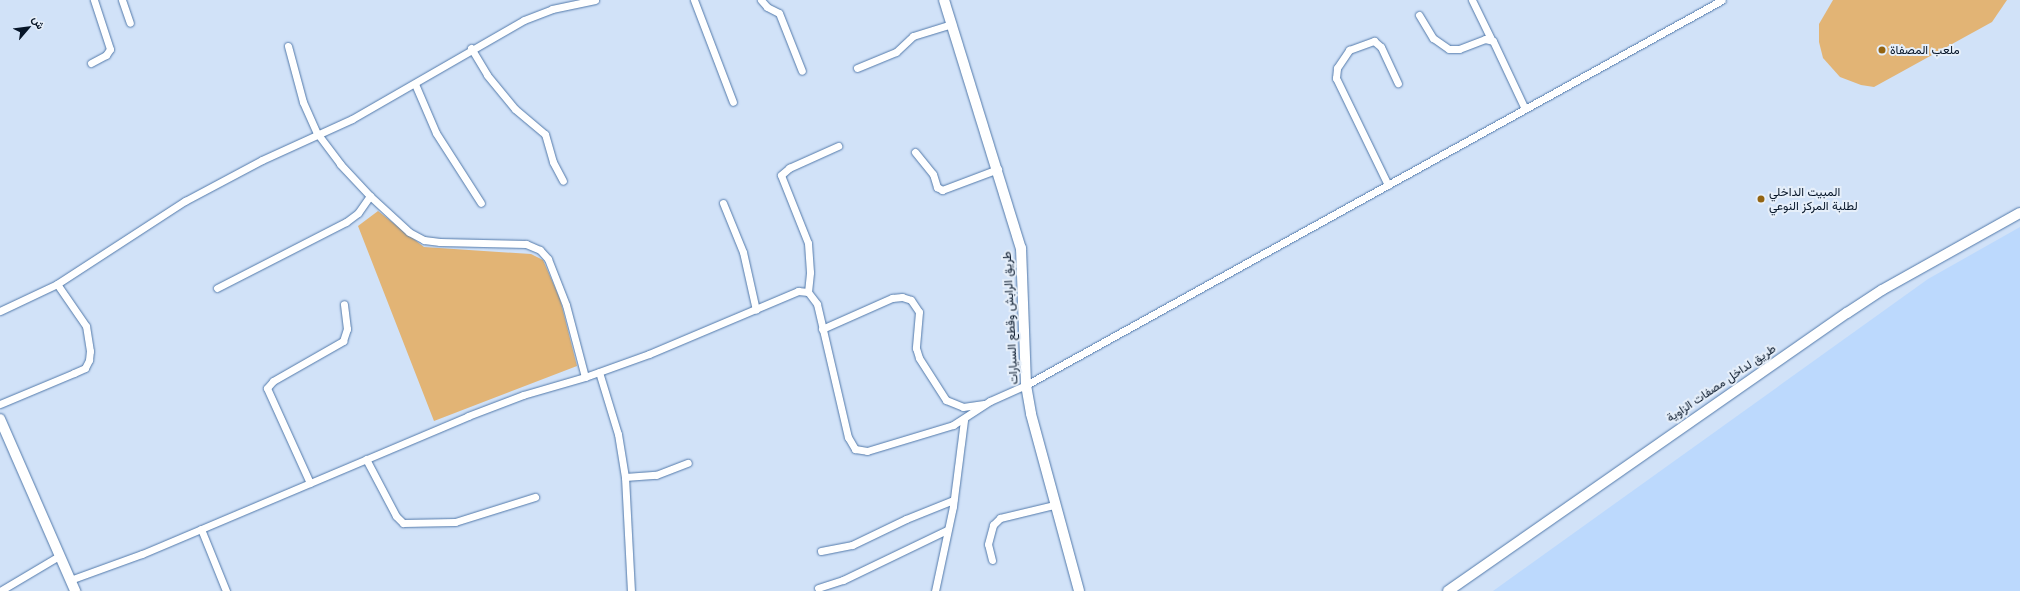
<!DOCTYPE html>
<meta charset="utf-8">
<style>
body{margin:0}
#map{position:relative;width:2020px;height:591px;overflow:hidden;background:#d1e2f8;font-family:Inter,Vazirmatn,sans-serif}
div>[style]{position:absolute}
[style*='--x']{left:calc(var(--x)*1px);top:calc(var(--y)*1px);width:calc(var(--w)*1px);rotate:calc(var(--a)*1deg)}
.built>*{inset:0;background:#bcd9fd}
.green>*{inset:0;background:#e2b475}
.roads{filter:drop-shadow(0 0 1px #5279aa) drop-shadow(0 0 1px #5279aa)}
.street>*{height:7px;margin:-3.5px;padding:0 3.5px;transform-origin:3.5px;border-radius:3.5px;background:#fff}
.secondary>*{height:10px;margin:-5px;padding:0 5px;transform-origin:5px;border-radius:5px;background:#fff}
.dots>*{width:11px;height:11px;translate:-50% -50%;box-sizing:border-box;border:2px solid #e6effa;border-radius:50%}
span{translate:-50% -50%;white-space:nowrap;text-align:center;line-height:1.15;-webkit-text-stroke:4px #e6effa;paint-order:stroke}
.poi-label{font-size:12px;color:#051427}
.left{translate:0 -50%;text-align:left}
.street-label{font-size:12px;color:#051427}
.north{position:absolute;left:8px;top:8px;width:40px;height:40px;-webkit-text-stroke:3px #e6effa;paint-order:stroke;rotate:62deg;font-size:11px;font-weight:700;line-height:16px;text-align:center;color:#051427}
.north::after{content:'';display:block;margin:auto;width:14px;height:18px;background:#051427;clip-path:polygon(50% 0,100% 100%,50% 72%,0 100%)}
</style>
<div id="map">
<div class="built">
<div style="clip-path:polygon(2020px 227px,2020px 591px,1493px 591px,1928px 279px)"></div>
</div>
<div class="green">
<div style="clip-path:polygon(1833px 0,2007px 0,1992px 22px,1874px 87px,1861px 85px,1840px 77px,1823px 58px,1819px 42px,1819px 24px)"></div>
<div style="clip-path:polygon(378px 211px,424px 247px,531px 254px,543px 260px,560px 299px,577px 366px,434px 421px,358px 226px)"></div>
</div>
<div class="roads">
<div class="street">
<div style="--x:122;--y:0;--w:24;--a:71"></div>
<div style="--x:694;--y:0;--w:109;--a:69.1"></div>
<div style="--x:761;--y:0;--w:9;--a:49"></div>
<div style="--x:767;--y:7;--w:13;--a:27"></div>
<div style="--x:779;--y:13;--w:62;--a:68.4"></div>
<div style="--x:1472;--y:0;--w:43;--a:64"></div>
<div style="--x:1419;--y:15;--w:27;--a:59"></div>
<div style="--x:1433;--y:38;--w:19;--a:35"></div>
<div style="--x:1449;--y:49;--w:10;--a:0"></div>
<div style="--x:1459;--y:49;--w:28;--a:-21"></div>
<div style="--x:1485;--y:39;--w:8;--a:14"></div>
<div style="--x:1493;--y:41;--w:75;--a:64.8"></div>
<div style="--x:288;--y:46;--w:58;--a:75"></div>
<div style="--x:303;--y:102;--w:34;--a:66"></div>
<div style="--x:317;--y:133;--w:39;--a:53"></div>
<div style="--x:340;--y:164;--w:44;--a:46.8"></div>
<div style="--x:370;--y:196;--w:53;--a:42.7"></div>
<div style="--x:409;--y:232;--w:17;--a:28"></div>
<div style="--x:424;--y:240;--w:16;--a:7"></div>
<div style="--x:440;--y:242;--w:86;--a:1.3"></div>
<div style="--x:526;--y:244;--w:15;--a:23"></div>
<div style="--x:540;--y:250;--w:12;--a:48"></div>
<div style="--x:548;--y:259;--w:49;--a:68.6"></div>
<div style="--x:566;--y:305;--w:74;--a:75.2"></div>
<div style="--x:471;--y:48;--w:31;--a:59"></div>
<div style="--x:487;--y:75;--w:44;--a:50.5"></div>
<div style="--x:515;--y:109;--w:39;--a:40"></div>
<div style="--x:545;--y:134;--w:29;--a:74"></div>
<div style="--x:553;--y:162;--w:21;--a:62"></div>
<div style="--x:91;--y:63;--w:17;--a:-28"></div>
<div style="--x:106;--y:55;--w:7;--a:-56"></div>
<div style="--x:110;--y:49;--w:52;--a:-108.1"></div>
<div style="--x:857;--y:68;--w:42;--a:-22.3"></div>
<div style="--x:896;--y:52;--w:23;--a:-43"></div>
<div style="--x:913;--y:36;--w:41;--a:-17.1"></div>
<div style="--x:415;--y:84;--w:53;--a:66.8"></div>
<div style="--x:436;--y:133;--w:83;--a:57.3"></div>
<div style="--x:915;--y:152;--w:28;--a:51"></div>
<div style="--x:933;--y:174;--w:14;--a:73"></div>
<div style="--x:937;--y:187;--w:6;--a:31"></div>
<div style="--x:942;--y:190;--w:60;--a:-20.6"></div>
<div style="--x:1388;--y:185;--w:119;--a:-115.9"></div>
<div style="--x:1336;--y:78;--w:10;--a:-84"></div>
<div style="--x:1337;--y:68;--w:22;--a:-56"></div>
<div style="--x:1349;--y:50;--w:27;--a:-20"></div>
<div style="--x:1374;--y:41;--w:9;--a:41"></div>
<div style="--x:1381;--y:47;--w:40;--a:65"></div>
<div style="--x:723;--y:203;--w:53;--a:67.8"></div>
<div style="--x:743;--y:252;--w:59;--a:77.4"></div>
<div style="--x:217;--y:288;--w:145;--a:-27.1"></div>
<div style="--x:346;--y:222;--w:15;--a:-37"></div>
<div style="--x:358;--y:213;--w:21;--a:-55"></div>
<div style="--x:808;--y:292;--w:20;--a:-84"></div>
<div style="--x:810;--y:272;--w:29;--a:-94"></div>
<div style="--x:808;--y:243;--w:73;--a:-111.7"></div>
<div style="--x:781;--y:175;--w:11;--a:-41"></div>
<div style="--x:789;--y:168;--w:54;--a:-24.2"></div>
<div style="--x:0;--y:311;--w:63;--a:-25.3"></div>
<div style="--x:57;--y:284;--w:153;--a:-33"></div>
<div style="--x:185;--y:201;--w:87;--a:-28"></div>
<div style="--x:262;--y:160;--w:99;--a:-24.5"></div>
<div style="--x:352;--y:119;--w:198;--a:-29.9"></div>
<div style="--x:524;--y:20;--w:30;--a:-21"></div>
<div style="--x:552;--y:9;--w:44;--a:-11.8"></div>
<div style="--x:822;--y:329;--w:77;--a:-23.9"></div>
<div style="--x:892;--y:298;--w:10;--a:-6"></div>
<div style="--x:902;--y:297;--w:9;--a:18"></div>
<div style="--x:911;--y:300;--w:14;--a:56"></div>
<div style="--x:919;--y:312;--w:36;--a:95"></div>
<div style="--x:916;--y:348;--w:10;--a:73"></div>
<div style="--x:919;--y:358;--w:50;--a:57.3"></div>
<div style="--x:946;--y:400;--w:18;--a:22"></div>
<div style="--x:963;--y:407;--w:21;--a:-8"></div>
<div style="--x:599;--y:372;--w:65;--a:73"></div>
<div style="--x:618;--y:434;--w:44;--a:80.8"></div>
<div style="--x:625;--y:477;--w:114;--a:87"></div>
<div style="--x:0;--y:404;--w:80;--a:-22.7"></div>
<div style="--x:74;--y:373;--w:12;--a:-24"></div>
<div style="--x:85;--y:368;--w:9;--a:-63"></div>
<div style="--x:89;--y:360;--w:9;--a:-84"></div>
<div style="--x:90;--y:351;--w:25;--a:-99"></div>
<div style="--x:86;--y:326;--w:51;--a:-124.6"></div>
<div style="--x:366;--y:459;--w:64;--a:62.2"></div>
<div style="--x:396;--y:516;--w:10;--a:45"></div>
<div style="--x:403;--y:523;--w:52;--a:-1.1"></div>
<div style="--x:455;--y:522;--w:84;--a:-17.4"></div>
<div style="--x:625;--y:477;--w:31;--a:-4"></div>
<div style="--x:656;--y:475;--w:34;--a:-21"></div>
<div style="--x:310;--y:483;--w:104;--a:-114.4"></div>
<div style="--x:267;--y:388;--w:9;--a:-49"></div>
<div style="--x:273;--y:381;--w:81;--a:-29.7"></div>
<div style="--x:343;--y:341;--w:13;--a:-72"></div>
<div style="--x:347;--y:329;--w:25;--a:-97"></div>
<div style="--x:201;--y:529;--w:67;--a:68"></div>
<div style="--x:821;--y:551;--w:32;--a:-11"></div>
<div style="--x:852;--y:545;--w:60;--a:-25.7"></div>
<div style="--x:906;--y:519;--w:51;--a:-22"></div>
<div style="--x:992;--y:560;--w:16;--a:-104"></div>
<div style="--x:988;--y:544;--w:20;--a:-75"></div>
<div style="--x:993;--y:525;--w:10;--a:-45"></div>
<div style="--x:1000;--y:518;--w:56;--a:-13.5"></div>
<div style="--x:70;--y:580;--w:77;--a:-19.9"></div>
<div style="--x:142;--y:554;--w:354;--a:-22.9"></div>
<div style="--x:468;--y:416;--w:59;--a:-20.9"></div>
<div style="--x:523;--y:395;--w:65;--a:-16.2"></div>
<div style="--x:585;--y:377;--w:68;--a:-19.8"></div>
<div style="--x:649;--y:354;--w:162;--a:-22.9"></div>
<div style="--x:798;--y:291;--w:10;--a:6"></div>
<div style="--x:808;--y:292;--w:15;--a:53"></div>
<div style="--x:817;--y:304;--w:137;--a:76.9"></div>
<div style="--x:848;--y:437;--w:14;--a:60"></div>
<div style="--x:855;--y:449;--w:12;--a:9"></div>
<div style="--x:867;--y:451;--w:90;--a:-16.8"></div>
<div style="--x:953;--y:425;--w:44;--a:-33"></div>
<div style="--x:990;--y:401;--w:39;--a:-24"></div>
<div style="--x:1026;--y:385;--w:795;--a:-28.95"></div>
<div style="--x:818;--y:588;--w:26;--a:-18"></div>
<div style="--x:843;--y:580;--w:115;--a:-25.7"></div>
<div style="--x:0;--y:591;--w:69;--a:-30.7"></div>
<div style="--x:935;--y:591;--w:87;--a:-78"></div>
<div style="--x:953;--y:506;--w:87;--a:-82.7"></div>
</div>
<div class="secondary">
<div style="--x:944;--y:0;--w:260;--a:72.8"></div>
<div style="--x:1021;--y:248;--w:137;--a:87.9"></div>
<div style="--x:1026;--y:385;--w:29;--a:80"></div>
<div style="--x:1031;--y:414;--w:183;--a:74.8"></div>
<div style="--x:0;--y:419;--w:188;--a:66.4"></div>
<div style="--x:1448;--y:591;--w:486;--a:-34.9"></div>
<div style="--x:1847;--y:313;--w:42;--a:-33.3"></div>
<div style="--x:1882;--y:290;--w:158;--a:-29.2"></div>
</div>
</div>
<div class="dots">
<div style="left:1882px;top:50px;background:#936412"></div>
<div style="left:1761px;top:199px;background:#936412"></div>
</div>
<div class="poi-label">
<span class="left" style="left:1890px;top:50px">ملعب المصفاة</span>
<span class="left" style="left:1769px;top:199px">المبيت الداخلي<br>لطلبة المركز النوعي</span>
</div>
<div class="street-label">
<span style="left:1010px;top:318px;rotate:-93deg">طريق الرابش وقطع السيارات</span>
<span style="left:1721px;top:383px;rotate:-34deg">طريق لداخل مصفات الزاوية</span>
</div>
<div class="north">ش</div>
</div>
